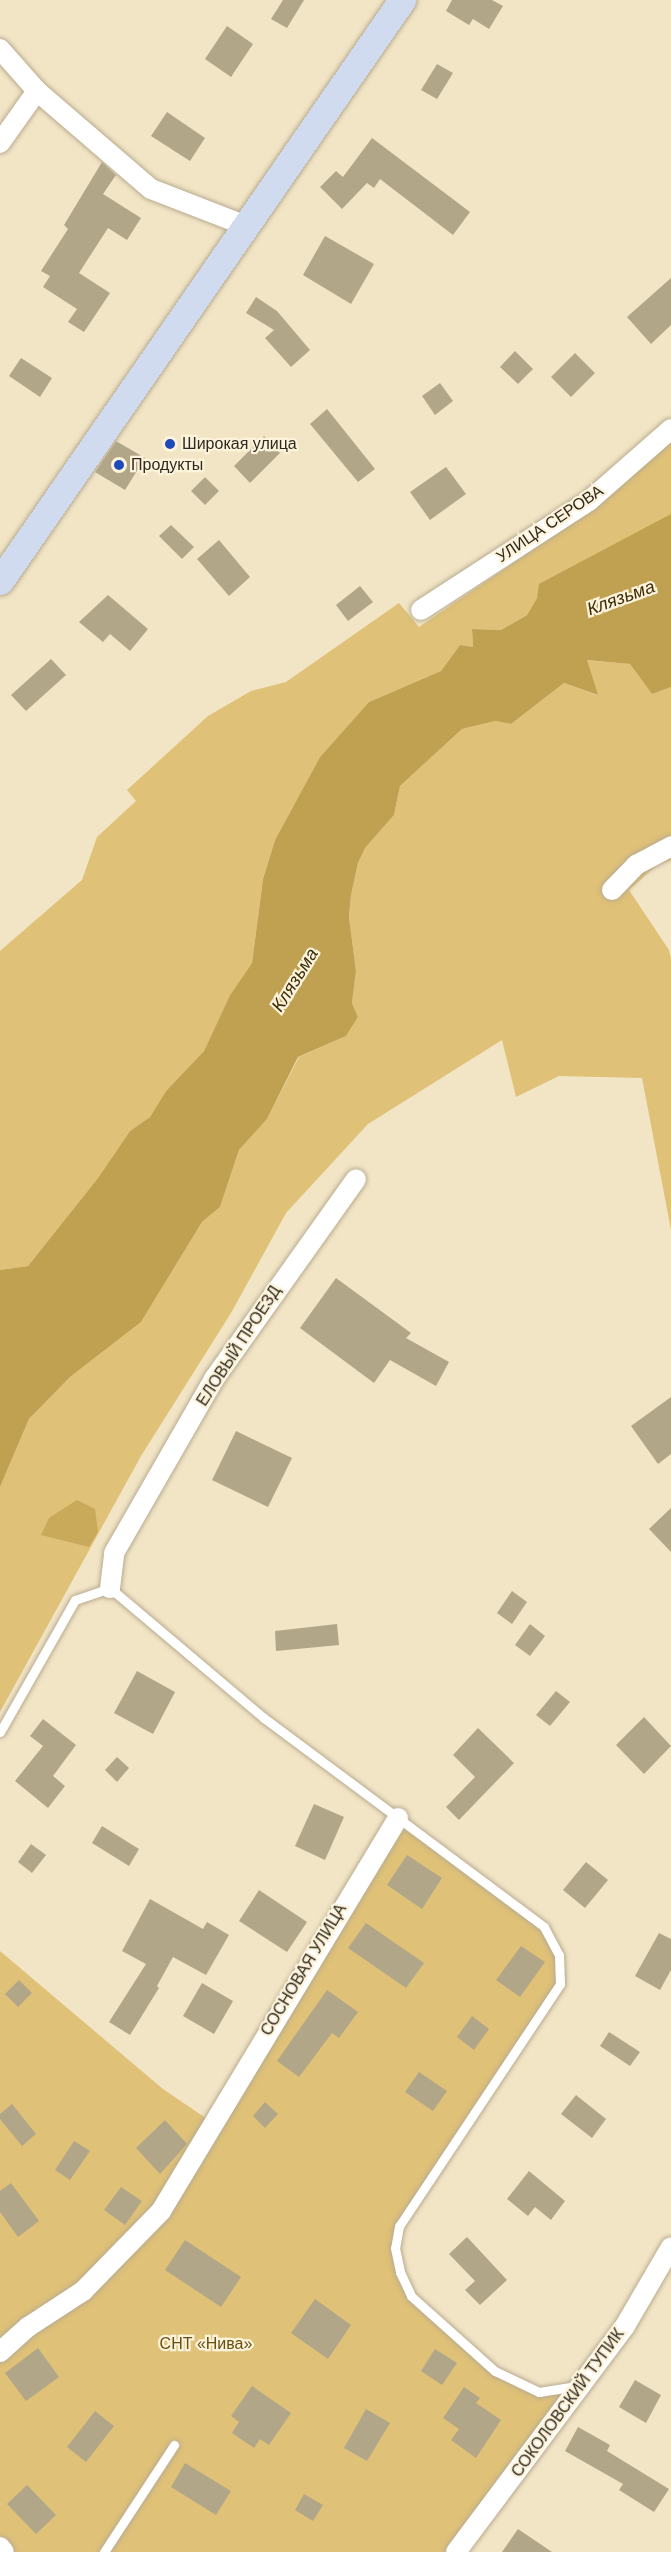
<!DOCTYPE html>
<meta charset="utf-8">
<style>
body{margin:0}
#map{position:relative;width:671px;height:2552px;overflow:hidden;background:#f2e5c6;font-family:Helvetica,sans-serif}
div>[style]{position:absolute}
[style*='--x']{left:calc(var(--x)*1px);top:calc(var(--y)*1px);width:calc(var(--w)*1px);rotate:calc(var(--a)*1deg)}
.green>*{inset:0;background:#dfc178}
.forest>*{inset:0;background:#c9a95a}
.water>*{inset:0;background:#c0a051}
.building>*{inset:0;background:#b2a689}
.roads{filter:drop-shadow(0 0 2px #b8ab8f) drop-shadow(0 0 2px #b8ab8f)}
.lane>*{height:9px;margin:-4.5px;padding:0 4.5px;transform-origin:4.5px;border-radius:4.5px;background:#fff}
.street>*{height:20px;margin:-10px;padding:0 10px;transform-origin:10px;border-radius:10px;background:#fff}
.secondary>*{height:27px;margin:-13.5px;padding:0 13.5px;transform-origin:13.5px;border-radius:13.5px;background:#d0dbf0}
.dots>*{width:16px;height:16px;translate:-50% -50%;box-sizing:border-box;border:3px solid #fdf2da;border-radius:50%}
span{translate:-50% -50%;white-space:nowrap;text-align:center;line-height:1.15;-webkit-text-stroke:4.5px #fdf2da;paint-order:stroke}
.poi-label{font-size:16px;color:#2e291e}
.left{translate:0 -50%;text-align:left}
.street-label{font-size:16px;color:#2e291e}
.park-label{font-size:16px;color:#665013}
.water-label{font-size:18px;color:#3c2e0b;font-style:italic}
</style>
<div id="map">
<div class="green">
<div style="clip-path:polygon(671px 442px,671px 514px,537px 598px,527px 615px,501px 630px,472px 629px,473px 647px,460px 645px,441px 671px,369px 702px,320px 757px,275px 840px,263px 879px,252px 963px,230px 995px,204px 1051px,166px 1091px,150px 1117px,130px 1131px,98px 1178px,28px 1266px,0 1270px,0 951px,82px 880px,97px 837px,136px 801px,127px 790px,208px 716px,251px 691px,286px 682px,399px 603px,419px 627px,597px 506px)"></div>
<div style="clip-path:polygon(586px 660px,630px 664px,652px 694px,671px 687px,671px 860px,657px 865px,629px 890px,669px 950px,671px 959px,671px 1230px,642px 1078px,559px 1076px,516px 1097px,502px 1040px,368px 1124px,286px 1213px,231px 1313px,141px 1456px,0 1712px,0 1487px,29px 1419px,70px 1377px,141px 1322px,202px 1222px,220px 1207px,239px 1150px,267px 1119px,299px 1057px,346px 1036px,358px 1017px,352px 1003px,356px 971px,349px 917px,351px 895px,358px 863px,365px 848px,394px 815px,400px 786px,462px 729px,495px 721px,511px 724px,564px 683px,597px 695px)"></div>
<div style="clip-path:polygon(398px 1818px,544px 1927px,559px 1955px,560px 1984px,399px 2226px,395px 2248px,411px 2296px,495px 2371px,539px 2392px,582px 2385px,456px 2552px,0 2552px,0 1951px,163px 2089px,213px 2123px)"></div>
</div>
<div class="forest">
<div style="clip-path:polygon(77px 1500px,95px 1509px,98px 1532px,89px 1547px,41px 1535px,49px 1518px)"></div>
</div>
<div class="water">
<div style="clip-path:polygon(671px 514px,671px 687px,652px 694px,630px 664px,587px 660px,598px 695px,564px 683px,511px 724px,495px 721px,462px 729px,400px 786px,394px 815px,365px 848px,358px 863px,351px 895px,349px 917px,356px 971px,352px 1003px,358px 1017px,346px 1036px,298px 1057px,267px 1119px,239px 1150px,220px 1207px,202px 1222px,141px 1322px,70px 1377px,29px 1419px,0 1487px,0 1270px,28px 1266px,98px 1178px,130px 1131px,150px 1117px,166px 1091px,204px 1051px,230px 995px,252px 963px,263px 879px,275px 840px,320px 757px,369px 702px,441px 671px,460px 645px,473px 647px,472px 629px,501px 630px,527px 615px,537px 598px,539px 584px)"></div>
</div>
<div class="building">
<div style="clip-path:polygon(283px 0,304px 0,287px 28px,271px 19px)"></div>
<div style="clip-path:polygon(452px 0,492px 0,503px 6px,489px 29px,473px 19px,469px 25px,446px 11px)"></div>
<div style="clip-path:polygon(227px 26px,253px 44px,231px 77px,205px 59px)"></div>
<div style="clip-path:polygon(437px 64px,453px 73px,437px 99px,421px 90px)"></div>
<div style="clip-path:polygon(167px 112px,205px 138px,190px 161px,151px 136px)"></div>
<div style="clip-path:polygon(372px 138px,470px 212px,453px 235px,380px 179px,374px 188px,367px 183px,342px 209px,320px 187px,336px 171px,343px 177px)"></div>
<div style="clip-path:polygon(102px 162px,116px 175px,103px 194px,141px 218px,127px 240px,108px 228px,79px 273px,110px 293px,84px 332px,68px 322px,77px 309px,43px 287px,50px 276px,41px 271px,68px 229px,64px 225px)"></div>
<div style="clip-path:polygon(325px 236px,374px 264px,351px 304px,303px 275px)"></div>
<div style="clip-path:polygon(671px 278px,671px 325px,651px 344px,627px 317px)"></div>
<div style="clip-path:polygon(256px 297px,277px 311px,310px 350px,291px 367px,265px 338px,274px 330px,246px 313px)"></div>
<div style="clip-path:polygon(515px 351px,533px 369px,518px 384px,500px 367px)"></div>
<div style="clip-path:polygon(575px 353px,595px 373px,571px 397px,551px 377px)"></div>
<div style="clip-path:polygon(21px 358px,52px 378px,40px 397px,9px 376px)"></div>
<div style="clip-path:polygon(440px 383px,453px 401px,435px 415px,422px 396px)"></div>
<div style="clip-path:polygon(327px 409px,375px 469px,358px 482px,310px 424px)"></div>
<div style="clip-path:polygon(264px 436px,280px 453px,250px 483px,234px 466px)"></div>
<div style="clip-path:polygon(116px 441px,145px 458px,125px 490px,95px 472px)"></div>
<div style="clip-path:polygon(446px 467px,466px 494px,430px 520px,410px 492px)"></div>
<div style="clip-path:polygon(205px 477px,219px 491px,205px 505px,191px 491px)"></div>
<div style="clip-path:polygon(171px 525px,194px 547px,182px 559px,159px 536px)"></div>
<div style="clip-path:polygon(219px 540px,250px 577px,229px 596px,197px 559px)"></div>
<div style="clip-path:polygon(360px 586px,373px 602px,348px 621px,336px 605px)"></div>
<div style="clip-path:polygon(108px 595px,148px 629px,130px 651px,110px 634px,103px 642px,79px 622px)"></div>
<div style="clip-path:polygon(51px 659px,66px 675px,26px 711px,11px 695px)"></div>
<div style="clip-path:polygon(336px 1278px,411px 1333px,406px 1338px,449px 1362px,436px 1386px,390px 1360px,374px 1383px,300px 1328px)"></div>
<div style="clip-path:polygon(671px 1397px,671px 1454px,658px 1464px,631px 1426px)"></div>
<div style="clip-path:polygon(236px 1431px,292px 1458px,268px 1507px,212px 1480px)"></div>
<div style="clip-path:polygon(671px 1508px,671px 1552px,649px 1529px)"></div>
<div style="clip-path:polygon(512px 1591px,527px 1602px,512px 1624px,497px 1613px)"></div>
<div style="clip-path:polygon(337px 1624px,339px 1645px,276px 1651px,275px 1631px)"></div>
<div style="clip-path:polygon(530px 1624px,545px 1636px,530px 1656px,515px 1645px)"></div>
<div style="clip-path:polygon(137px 1671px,175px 1692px,153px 1734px,114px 1713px)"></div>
<div style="clip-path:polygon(556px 1691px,570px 1702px,550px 1726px,536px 1715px)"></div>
<div style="clip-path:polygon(644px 1717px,671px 1746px,644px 1774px,616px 1745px)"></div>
<div style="clip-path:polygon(43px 1719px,76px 1745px,53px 1776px,65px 1786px,48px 1808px,15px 1781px,43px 1746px,30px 1736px)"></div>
<div style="clip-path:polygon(478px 1728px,514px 1763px,459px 1820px,446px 1807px,475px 1777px,453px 1755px)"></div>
<div style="clip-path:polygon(117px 1757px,129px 1768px,117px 1782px,105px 1770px)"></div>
<div style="clip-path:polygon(314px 1804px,344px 1817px,325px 1860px,295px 1846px)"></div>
<div style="clip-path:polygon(102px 1826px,139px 1849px,129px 1866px,92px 1843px)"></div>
<div style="clip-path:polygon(31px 1844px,46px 1855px,32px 1873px,18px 1862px)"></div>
<div style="clip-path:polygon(407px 1855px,442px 1878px,422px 1909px,387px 1885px)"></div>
<div style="clip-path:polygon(586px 1862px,608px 1880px,585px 1908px,563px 1890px)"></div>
<div style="clip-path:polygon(259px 1890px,307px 1922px,287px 1952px,239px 1921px)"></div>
<div style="clip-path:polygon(150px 1899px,203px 1929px,207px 1922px,229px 1935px,206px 1975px,173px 1957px,157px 1986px,159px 1988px,130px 2035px,109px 2022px,146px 1964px,122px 1951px)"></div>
<div style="clip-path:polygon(366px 1923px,424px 1963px,406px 1988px,348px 1948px)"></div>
<div style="clip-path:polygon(659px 1933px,671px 1939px,671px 1970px,660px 1990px,635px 1976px)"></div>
<div style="clip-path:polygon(521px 1946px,545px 1962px,520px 1997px,496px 1980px)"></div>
<div style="clip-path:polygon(19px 1980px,32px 1993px,18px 2007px,5px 1994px)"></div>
<div style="clip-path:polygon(202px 1983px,233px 2001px,214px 2034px,183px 2016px)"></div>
<div style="clip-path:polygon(327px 1990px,358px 2012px,339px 2038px,332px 2033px,299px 2077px,277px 2061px)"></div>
<div style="clip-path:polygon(472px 2016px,489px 2029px,474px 2050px,457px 2037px)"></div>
<div style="clip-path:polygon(609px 2032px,640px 2052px,630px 2066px,600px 2046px)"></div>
<div style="clip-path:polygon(419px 2072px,447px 2091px,433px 2111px,405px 2092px)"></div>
<div style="clip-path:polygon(576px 2095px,606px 2119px,592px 2138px,561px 2114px)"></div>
<div style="clip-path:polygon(265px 2102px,278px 2114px,265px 2128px,253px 2116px)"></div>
<div style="clip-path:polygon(12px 2104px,36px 2134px,22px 2146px,0 2119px,0 2114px)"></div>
<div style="clip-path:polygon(165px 2120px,187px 2144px,160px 2174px,136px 2148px)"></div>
<div style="clip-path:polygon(74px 2141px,90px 2151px,70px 2180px,55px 2170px)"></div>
<div style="clip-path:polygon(529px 2171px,565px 2201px,551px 2220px,535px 2207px,528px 2216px,507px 2199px)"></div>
<div style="clip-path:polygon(11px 2183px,39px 2221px,18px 2237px,0 2212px,0 2191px)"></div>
<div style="clip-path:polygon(121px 2187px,142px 2201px,125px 2225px,104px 2210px)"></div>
<div style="clip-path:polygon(467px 2237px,507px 2280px,480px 2305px,465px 2290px,475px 2281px,449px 2254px)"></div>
<div style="clip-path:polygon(185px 2240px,241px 2277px,221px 2307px,165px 2270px)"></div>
<div style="clip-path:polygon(315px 2299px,351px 2325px,328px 2359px,291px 2333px)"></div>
<div style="clip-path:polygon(38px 2348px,59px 2377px,26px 2401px,5px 2373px)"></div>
<div style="clip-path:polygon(435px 2349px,457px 2363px,442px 2385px,421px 2371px)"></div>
<div style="clip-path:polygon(635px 2380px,661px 2395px,646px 2423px,619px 2407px)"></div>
<div style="clip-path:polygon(252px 2386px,291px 2413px,269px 2445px,260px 2439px,254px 2448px,232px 2433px,239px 2422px,231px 2416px)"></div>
<div style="clip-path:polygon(464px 2387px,480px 2398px,476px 2403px,501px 2420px,476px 2458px,451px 2440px,459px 2429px,443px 2418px)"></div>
<div style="clip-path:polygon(366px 2409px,390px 2423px,367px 2461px,344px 2448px)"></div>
<div style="clip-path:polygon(95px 2411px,114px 2426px,86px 2462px,67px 2447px)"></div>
<div style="clip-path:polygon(578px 2427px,610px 2445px,607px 2451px,669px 2489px,654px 2512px,619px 2490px,623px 2484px,565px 2451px)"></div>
<div style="clip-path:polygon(185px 2463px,231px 2491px,216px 2515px,171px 2487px)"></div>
<div style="clip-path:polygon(27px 2485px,56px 2515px,36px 2534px,7px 2504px)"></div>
<div style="clip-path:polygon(304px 2494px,323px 2505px,313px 2521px,295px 2510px)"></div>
<div style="clip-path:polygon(518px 2529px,552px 2552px,502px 2552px)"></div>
</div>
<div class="roads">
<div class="lane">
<div style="--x:0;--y:1732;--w:152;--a:-60.4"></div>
<div style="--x:75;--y:1600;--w:37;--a:-19"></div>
<div style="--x:110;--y:1588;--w:202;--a:40.2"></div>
<div style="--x:264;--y:1718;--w:349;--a:36.7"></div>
<div style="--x:544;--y:1927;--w:32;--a:62"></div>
<div style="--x:559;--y:1955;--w:29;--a:88"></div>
<div style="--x:560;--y:1984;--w:291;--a:123.6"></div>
<div style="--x:399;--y:2226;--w:22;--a:100"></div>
<div style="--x:395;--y:2248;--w:25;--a:78"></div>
<div style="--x:400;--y:2272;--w:26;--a:65"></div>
<div style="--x:411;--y:2296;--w:113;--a:41.8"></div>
<div style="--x:495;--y:2371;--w:49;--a:25.5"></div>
<div style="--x:539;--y:2392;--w:38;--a:-9"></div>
<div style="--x:104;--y:2552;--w:128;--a:-56.8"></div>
</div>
<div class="street">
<div style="--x:0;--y:49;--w:56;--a:48.6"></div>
<div style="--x:37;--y:91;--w:150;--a:40.7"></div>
<div style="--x:151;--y:189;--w:100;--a:21.2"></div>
<div style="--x:0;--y:143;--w:64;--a:-54.6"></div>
<div style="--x:421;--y:610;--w:200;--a:-33"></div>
<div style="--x:589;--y:501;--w:109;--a:-41.3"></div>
<div style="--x:612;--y:890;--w:35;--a:-46"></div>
<div style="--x:636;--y:865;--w:40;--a:-28"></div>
<div style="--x:110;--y:1588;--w:35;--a:-83"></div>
<div style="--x:114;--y:1553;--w:201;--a:-60.1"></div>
<div style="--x:214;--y:1379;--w:245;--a:-54.6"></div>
<div style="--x:0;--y:2352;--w:38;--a:-42"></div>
<div style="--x:28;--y:2327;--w:66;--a:-33.2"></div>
<div style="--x:83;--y:2291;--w:112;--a:-45.7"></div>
<div style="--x:161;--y:2211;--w:459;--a:-58.9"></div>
<div style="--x:0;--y:2547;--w:6;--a:51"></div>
<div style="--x:456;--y:2552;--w:282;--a:-53.2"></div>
<div style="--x:625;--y:2326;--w:91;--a:-59.8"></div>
</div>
<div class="secondary">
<div style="--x:0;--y:581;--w:707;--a:-55.32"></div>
</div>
</div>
<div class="dots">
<div style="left:170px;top:444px;background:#1e4bb9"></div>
<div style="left:119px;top:465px;background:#1e4bb9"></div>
</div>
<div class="poi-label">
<span class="left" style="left:182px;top:444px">Широкая улица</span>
<span class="left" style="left:131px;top:465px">Продукты</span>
</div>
<div class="street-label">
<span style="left:550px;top:524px;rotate:-34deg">УЛИЦА СЕРОВА</span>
<span style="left:239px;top:1346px;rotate:-57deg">ЕЛОВЫЙ ПРОЕЗД</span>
<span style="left:304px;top:1970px;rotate:-59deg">СОСНОВАЯ УЛИЦА</span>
<span style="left:568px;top:2403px;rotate:-54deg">СОКОЛОВСКИЙ ТУПИК</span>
</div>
<div class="park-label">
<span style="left:206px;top:2344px">СНТ «Нива»</span>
</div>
<div class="water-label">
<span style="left:621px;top:598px;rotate:-20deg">Клязьма</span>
<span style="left:295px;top:980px;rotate:-58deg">Клязьма</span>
</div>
</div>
